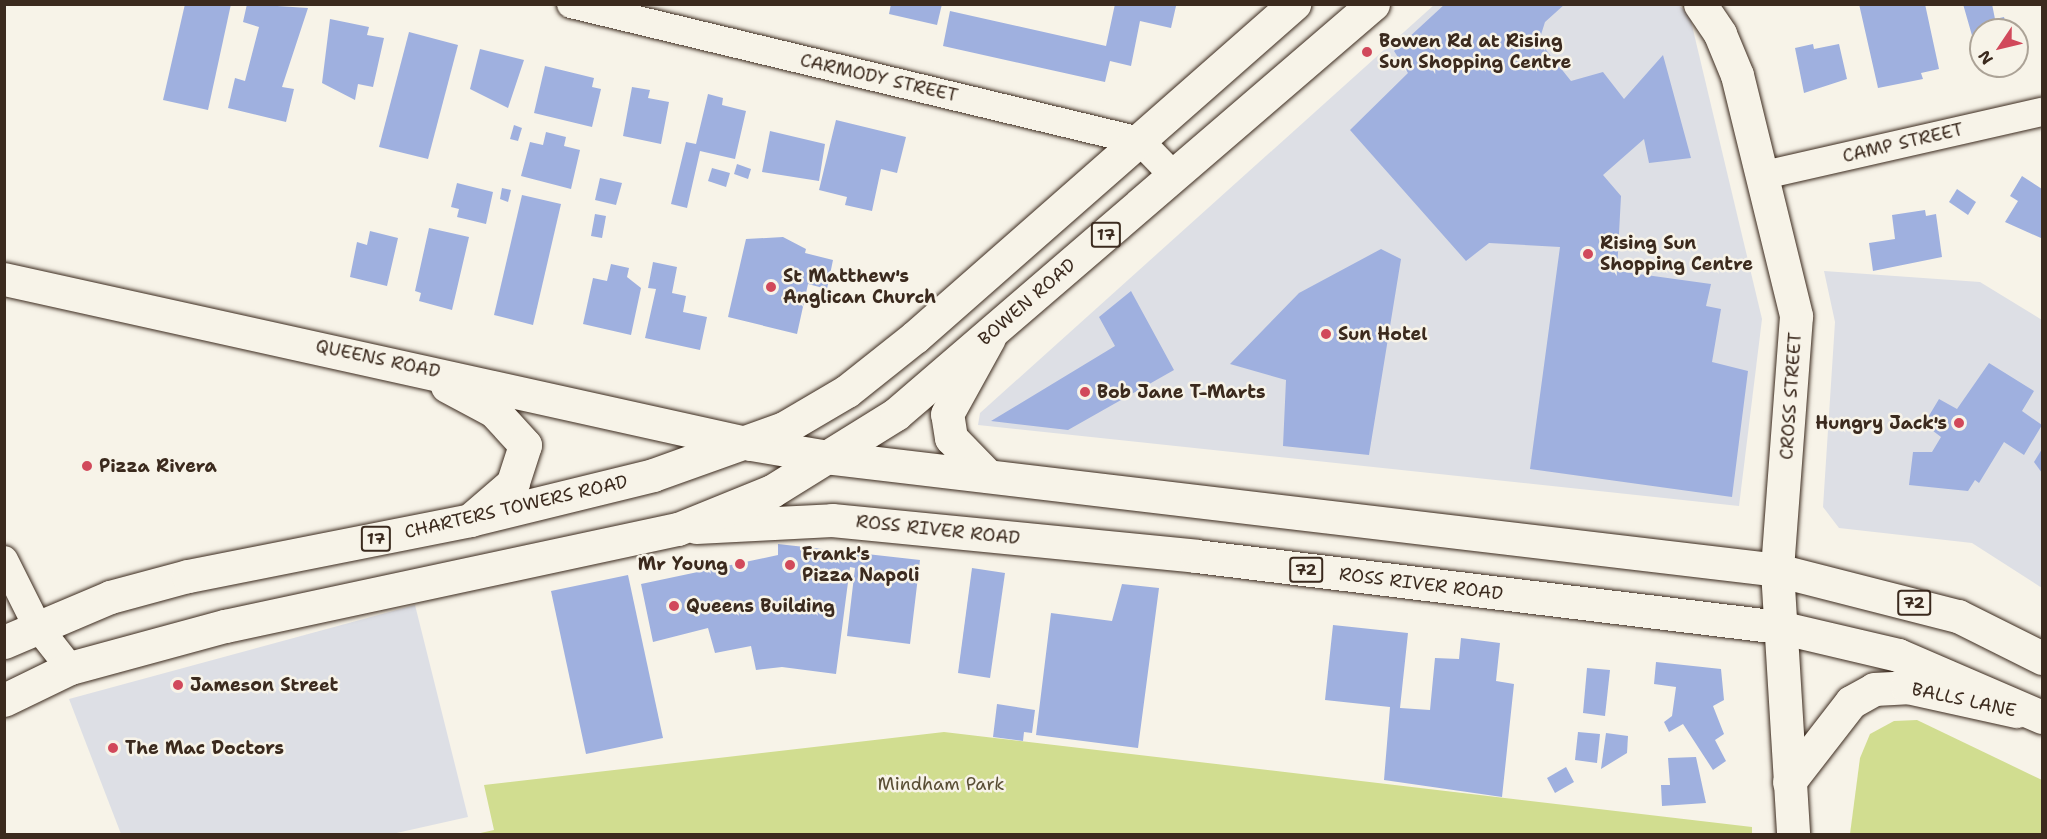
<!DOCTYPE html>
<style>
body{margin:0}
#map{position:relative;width:2047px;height:839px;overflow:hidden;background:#f7f3e8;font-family:"Shantell Sans",sans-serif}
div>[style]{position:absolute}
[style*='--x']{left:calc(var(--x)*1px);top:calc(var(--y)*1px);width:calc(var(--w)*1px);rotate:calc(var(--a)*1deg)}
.built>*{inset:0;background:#dddfe5}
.green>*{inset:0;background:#d1dd90}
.building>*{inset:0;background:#9fb0df}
.roads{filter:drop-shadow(0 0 2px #3b2a1e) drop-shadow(0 0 2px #3b2a1e)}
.minor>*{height:28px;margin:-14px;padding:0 14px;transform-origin:14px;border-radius:14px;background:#f7f3e8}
.tertiary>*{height:33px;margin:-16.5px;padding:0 16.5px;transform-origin:16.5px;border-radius:16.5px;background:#f7f3e8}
.secondary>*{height:33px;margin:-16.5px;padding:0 16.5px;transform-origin:16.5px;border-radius:16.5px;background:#f7f3e8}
.primary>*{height:33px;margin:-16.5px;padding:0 16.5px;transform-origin:16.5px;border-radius:16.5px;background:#f7f3e8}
.dots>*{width:16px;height:16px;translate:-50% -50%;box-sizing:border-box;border:3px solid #f7f3e8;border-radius:50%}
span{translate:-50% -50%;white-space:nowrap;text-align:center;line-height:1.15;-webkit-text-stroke:5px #f7f3e8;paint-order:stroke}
.shield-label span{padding:2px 4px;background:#f7f3e8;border:2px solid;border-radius:4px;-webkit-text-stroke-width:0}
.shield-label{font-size:16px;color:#3b2a1e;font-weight:700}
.poi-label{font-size:18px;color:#3b2a1e;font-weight:700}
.left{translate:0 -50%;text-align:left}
.right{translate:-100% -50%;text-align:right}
.street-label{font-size:18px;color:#3b2a1e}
.park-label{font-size:18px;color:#594e35}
.frame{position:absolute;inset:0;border:6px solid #3b2a1e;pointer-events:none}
.north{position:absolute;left:1969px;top:18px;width:60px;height:60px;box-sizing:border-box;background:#f7f3e8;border:2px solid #aca397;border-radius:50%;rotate:235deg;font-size:16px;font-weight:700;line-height:24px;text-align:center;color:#3b2a1e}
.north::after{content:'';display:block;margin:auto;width:21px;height:27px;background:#d1495b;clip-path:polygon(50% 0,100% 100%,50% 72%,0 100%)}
</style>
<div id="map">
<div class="built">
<div style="clip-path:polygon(1678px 4px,1690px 17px,1762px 319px,1739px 506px,978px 425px,980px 413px,1434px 5px)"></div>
<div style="clip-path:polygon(1824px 271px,1980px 282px,2042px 320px,2042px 588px,1972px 543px,1839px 528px,1823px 507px,1835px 322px)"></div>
<div style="clip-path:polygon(415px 605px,468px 817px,392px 834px,121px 834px,69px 699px)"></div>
</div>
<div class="green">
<div style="clip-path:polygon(1917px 720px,2042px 780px,2042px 834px,1850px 834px,1860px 758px,1870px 734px,1894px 721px)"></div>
<div style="clip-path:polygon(944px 732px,1752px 827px,1752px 834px,476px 834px,494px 830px,484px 785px)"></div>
</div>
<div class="building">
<div style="clip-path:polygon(185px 4px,231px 4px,208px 110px,163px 100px)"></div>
<div style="clip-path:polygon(247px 4px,308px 8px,282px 87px,294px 89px,286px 122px,228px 108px,235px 78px,245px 81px,259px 27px,243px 22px)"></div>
<div style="clip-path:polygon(891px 4px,942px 4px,937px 25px,889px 14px)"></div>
<div style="clip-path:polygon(1115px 4px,1182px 4px,1176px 6px,1171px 28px,1140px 21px,1131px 66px,1110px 61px,1105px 82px,943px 46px,950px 11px,1106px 46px)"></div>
<div style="clip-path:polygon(1445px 4px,1565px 4px,1545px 22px,1539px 41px,1571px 81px,1603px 72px,1624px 99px,1663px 55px,1691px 158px,1649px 163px,1644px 139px,1603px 175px,1621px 196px,1617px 271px,1711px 284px,1706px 306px,1721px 309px,1712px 362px,1748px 371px,1732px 497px,1530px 469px,1560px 247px,1489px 243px,1466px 261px,1350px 130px,1408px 73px,1394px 51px)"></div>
<div style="clip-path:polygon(1859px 4px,1925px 4px,1939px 69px,1921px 73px,1923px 79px,1878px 88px)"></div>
<div style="clip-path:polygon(1963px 4px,1992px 4px,1995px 19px,2004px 17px,2007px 30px,1981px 30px,1981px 67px)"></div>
<div style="clip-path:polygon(330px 19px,369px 27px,367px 35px,384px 38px,373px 87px,358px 84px,355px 100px,322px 83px)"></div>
<div style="clip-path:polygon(409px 32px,458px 45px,428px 159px,379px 147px)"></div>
<div style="clip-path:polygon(1813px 44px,1814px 49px,1839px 44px,1847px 79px,1804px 93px,1795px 48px)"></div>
<div style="clip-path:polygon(480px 49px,524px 60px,508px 108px,470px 89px)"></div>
<div style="clip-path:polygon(545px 66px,594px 78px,592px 87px,601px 89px,592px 127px,534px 113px)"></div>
<div style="clip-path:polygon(632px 87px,650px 90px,648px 98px,669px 102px,661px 144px,623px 136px)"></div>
<div style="clip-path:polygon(708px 94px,723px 98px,722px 105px,746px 111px,735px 159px,700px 151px,687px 208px,671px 204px,686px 142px,696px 144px)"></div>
<div style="clip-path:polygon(836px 120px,906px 137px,897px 173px,881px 169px,872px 211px,845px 205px,847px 197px,819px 190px)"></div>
<div style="clip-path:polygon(514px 125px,522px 128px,518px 141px,510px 139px)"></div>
<div style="clip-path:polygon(770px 131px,825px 144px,819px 181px,762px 172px)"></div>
<div style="clip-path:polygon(546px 132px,566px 137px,564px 146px,580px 150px,571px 189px,521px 176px,530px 142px,543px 145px)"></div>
<div style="clip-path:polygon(737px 164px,751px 169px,748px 179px,734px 174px)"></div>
<div style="clip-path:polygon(712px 168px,730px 173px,726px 187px,708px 181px)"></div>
<div style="clip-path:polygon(2022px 176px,2042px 189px,2041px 238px,2005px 222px,2018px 201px,2010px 196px)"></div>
<div style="clip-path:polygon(600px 178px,622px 183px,616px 205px,595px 200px)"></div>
<div style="clip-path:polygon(457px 183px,493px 192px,486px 224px,457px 217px,459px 209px,451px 207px)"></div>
<div style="clip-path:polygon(502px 188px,511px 190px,508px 202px,500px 199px)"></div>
<div style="clip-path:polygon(1957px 189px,1976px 202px,1968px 215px,1949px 202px)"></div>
<div style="clip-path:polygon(522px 195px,561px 204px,533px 325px,494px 315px)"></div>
<div style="clip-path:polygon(1925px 210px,1926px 216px,1936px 214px,1942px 257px,1873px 271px,1869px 243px,1895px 239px,1892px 215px)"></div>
<div style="clip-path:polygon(595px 214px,606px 216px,602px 238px,591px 236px)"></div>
<div style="clip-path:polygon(429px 228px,469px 237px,452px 310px,419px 301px,421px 293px,415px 291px)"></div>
<div style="clip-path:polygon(370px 231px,398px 238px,387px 286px,350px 277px,357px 242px,367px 245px)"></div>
<div style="clip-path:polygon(783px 237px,806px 249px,805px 253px,833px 260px,827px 289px,808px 284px,797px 334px,728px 317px,746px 239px)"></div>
<div style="clip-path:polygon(1381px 249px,1401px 259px,1369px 455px,1283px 446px,1286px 380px,1230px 364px,1299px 293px)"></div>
<div style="clip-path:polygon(653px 262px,677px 267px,672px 293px,686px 296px,683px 312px,707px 317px,700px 350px,645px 338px,656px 289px,648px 288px)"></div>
<div style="clip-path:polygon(611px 264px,629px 268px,627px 277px,641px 288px,631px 335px,583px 324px,593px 278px,607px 281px)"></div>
<div style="clip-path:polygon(1131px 291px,1174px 370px,1068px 430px,991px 421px,1115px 346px,1099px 317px)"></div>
<div style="clip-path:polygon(1989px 363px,2034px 391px,2022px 411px,2042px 425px,2024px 455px,2004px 442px,1979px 483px,1975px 480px,1968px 491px,1909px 485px,1913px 452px,1932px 452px,1941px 437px,1924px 424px,1939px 399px,1957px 409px)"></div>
<div style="clip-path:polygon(2042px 449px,2042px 473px,2034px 462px)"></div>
<div style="clip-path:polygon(778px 544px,920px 560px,910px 644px,847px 636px,855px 568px,850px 567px,836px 674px,782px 667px,756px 670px,751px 646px,715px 653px,708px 628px,653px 642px,641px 584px,778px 555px)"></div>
<div style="clip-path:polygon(972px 568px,1005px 573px,990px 678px,958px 673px)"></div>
<div style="clip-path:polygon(628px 575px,663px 738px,586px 754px,551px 591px)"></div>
<div style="clip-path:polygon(1122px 584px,1159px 588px,1138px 748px,1036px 735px,1051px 613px,1112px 621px)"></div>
<div style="clip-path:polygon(1333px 625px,1408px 633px,1400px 708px,1430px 710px,1435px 658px,1459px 659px,1461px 638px,1500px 643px,1496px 681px,1514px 684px,1502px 797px,1384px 780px,1390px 707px,1325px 700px)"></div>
<div style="clip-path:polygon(1656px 662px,1721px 669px,1724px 700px,1713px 706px,1724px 734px,1715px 740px,1726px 761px,1713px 770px,1683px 724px,1669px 732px,1664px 722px,1672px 716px,1676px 687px,1654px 684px)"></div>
<div style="clip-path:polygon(1587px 668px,1610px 670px,1605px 716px,1583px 713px)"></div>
<div style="clip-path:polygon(997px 704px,1035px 710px,1032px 733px,1024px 732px,1023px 741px,993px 737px)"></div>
<div style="clip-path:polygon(1578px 732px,1600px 734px,1597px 763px,1575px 760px)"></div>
<div style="clip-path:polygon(1606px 733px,1628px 736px,1627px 753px,1601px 769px)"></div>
<div style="clip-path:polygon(1696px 757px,1706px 803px,1662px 806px,1661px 785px,1670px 785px,1668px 758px)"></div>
<div style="clip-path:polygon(1566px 767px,1574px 782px,1555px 793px,1547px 778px)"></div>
</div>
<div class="roads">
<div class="minor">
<div style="--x:571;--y:4;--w:585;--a:13.54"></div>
<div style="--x:1140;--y:141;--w:49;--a:45.8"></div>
<div style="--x:1764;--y:175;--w:285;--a:-12.8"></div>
<div style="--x:4;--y:560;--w:74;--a:63.4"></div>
<div style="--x:37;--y:626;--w:53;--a:51.8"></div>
</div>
<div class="tertiary">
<div style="--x:4;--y:279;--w:765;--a:12.46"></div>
<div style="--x:447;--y:386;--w:53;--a:28"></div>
<div style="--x:494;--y:411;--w:46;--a:47.6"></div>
<div style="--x:525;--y:445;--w:40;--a:108"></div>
<div style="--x:513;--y:483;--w:57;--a:139.3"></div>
</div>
<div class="secondary">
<div style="--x:1700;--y:4;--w:36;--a:56"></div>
<div style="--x:1720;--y:34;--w:44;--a:67.5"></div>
<div style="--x:1737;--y:75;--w:248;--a:76.2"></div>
<div style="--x:1796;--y:316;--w:255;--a:94.3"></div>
<div style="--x:1777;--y:570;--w:264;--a:86.5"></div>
<div style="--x:988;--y:476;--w:53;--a:-134.2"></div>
<div style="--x:951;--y:438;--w:24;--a:-99"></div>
<div style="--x:947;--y:414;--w:87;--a:-61.1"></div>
<div style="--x:696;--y:527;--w:136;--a:-2.9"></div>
<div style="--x:1789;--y:782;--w:101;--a:-52.2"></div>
<div style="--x:1851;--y:702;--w:26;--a:-29"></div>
<div style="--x:1874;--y:689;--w:33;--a:-3"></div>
<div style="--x:1907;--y:687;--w:112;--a:12.4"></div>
</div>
<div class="primary">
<div style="--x:751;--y:444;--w:84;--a:9.6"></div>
<div style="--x:834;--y:458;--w:950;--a:6.77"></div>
<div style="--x:1777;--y:570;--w:187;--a:14.3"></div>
<div style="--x:1958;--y:616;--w:94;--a:26.6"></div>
<div style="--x:832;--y:520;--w:366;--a:5.6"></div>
<div style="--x:1196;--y:556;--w:587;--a:6.94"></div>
<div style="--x:1779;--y:627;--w:122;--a:13.2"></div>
<div style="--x:1898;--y:655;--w:157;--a:23.3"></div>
<div style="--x:4;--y:642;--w:115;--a:-23"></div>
<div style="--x:110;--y:597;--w:81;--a:-15.1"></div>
<div style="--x:188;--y:576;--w:288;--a:-11.2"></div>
<div style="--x:470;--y:520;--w:188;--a:-13.8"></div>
<div style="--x:653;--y:475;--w:139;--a:-19.7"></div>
<div style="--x:784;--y:428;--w:73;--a:-30.4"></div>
<div style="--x:847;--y:391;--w:87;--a:-38.5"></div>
<div style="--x:915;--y:337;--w:505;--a:-41.3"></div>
<div style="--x:4;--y:700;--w:73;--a:-25.9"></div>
<div style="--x:70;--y:668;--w:161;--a:-15.2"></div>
<div style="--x:225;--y:626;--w:463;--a:-12.1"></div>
<div style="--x:678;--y:529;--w:101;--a:-22"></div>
<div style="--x:772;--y:491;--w:146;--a:-31.8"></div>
<div style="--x:896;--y:414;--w:629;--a:-40.68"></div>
</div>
</div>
<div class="dots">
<div style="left:1367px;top:52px;background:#d1495b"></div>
<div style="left:1588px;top:254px;background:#d1495b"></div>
<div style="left:771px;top:287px;background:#d1495b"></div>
<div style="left:1326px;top:334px;background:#d1495b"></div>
<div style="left:1085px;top:392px;background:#d1495b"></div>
<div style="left:1959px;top:423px;background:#d1495b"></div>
<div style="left:87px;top:466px;background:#d1495b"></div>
<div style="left:740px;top:564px;background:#d1495b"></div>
<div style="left:790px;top:565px;background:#d1495b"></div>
<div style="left:674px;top:606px;background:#d1495b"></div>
<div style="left:178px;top:685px;background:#d1495b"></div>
<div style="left:113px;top:748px;background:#d1495b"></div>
</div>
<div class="shield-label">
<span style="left:1106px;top:235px">17</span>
<span style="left:376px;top:539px">17</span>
<span style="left:1306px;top:570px">72</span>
<span style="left:1914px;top:603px">72</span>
</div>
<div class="poi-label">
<span class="left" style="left:1379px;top:52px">Bowen Rd at Rising<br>Sun Shopping Centre</span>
<span class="left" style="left:1600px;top:254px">Rising Sun<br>Shopping Centre</span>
<span class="left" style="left:783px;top:287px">St Matthew's<br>Anglican Church</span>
<span class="left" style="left:1338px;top:334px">Sun Hotel</span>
<span class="left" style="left:1097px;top:392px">Bob Jane T-Marts</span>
<span class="right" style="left:1947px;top:423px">Hungry Jack's</span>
<span class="left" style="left:99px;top:466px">Pizza Rivera</span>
<span class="left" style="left:802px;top:565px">Frank's<br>Pizza Napoli</span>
<span class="right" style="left:728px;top:564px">Mr Young</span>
<span class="left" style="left:686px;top:606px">Queens Building</span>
<span class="left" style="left:190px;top:685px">Jameson Street</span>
<span class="left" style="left:125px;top:748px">The Mac Doctors</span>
</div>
<div class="street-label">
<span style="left:879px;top:78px;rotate:13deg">CARMODY STREET</span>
<span style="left:1903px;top:143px;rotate:-13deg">CAMP STREET</span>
<span style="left:1027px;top:302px;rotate:-41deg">BOWEN ROAD</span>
<span style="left:378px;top:359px;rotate:12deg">QUEENS ROAD</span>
<span style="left:1791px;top:396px;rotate:-86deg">CROSS STREET</span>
<span style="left:516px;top:507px;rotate:-13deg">CHARTERS TOWERS ROAD</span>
<span style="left:938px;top:530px;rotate:6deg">ROSS RIVER ROAD</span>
<span style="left:1421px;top:584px;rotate:7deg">ROSS RIVER ROAD</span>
<span style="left:1964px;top:700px;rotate:12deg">BALLS LANE</span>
</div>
<div class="park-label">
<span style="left:941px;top:784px">Mindham Park</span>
</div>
<div class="frame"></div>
<div class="north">N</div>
</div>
